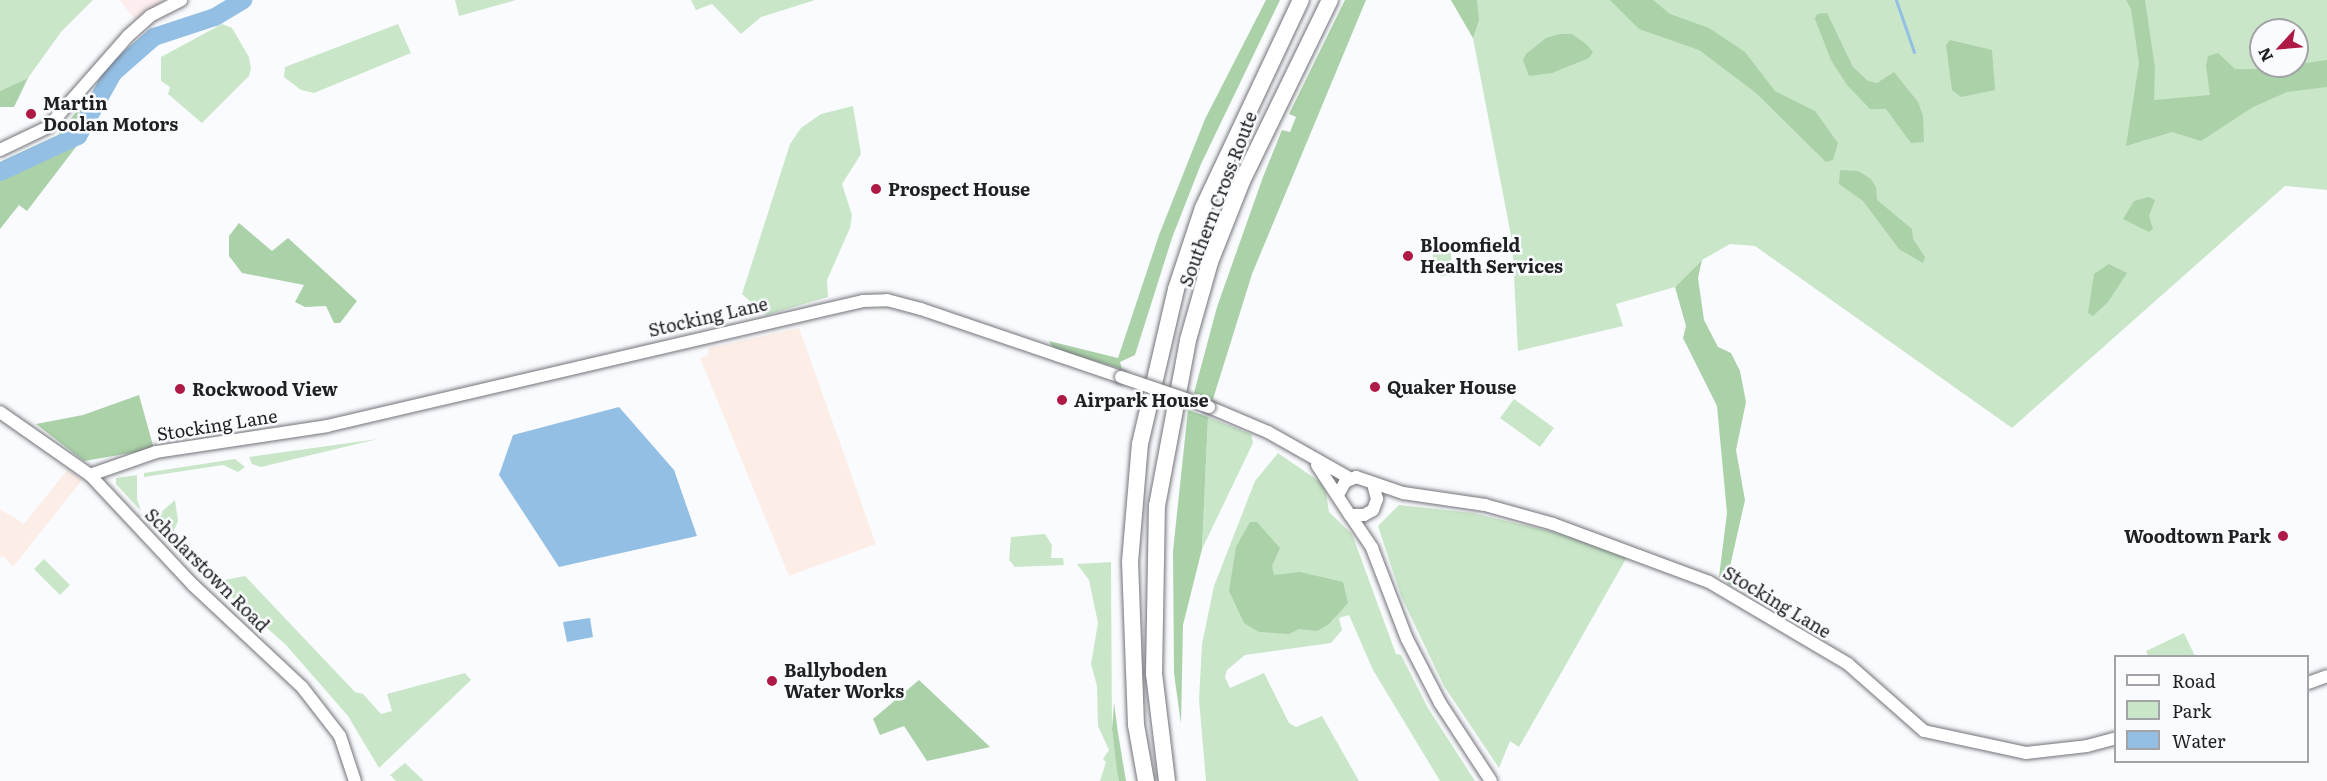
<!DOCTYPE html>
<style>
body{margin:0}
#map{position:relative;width:2327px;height:781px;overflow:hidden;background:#fafbfe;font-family:Literata,serif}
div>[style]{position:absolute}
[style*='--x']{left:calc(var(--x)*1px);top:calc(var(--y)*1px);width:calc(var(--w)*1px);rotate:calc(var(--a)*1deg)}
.commercial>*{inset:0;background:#fdedee}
.industrial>*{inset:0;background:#fceee7}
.green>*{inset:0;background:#c9e7c8}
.forest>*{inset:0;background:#aad1a8}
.water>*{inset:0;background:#93bfe4}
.stream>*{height:3px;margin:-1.5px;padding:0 1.5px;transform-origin:1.5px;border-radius:1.5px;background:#93bfe4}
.river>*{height:18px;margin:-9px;padding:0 9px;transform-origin:9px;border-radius:9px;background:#93bfe4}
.roads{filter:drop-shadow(0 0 2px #72747a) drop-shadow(0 0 2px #72747a)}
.secondary>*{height:12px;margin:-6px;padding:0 6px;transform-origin:6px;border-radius:6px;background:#fff}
.highway>*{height:16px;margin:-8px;padding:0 8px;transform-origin:8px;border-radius:8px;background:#fff}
.bridges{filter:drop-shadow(0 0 2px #72747a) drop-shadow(0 0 2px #72747a)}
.secondary-bridge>*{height:12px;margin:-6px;padding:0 6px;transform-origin:6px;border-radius:6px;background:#fff}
.dots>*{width:16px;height:16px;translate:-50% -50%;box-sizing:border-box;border:3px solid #fafbfe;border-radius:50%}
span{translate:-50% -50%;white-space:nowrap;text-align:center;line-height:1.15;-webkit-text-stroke:5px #fafbfe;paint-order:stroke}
.poi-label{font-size:18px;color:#1f2022;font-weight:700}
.left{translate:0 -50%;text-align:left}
.right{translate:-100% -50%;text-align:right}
.street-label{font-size:18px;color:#1f2022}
.legend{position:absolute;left:2114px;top:655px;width:195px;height:108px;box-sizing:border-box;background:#fafbfe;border:2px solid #a2a3a6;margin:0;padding:8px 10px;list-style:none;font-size:18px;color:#1f2022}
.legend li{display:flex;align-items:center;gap:12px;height:30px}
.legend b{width:30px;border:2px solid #a2a3a6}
.north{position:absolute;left:2249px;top:18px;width:60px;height:60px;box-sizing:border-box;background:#fafbfe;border:2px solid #a2a3a6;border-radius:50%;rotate:244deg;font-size:16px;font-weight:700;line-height:24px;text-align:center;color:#1f2022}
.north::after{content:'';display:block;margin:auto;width:21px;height:27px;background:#ae1a45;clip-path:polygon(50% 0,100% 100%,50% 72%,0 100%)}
</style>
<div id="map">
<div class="commercial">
<div style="clip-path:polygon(119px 0,166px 0,136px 20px)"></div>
</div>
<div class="industrial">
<div style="clip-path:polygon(799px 328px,876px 544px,789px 576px,700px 358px,708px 355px,709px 348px)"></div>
<div style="clip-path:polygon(68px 469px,82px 480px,13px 567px,3px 556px,0 558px,0 509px,24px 524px)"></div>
</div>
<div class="green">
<div style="clip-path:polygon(0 0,93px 0,61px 32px,28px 78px,0 91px)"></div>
<div style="clip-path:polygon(455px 0,516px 0,459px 16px)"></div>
<div style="clip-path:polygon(691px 0,815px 0,761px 17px,741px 34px,712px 4px,696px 10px)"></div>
<div style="clip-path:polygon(evenodd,1451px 0,2327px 0,2327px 190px,2285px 186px,2012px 428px,1755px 246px,1730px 244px,1702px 260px,1675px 287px,1616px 304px,1623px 326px,1518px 351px,1512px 241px,1473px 38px,1451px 0,2261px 30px,2297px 30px,2297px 66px,2261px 66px,2261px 30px)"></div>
<div style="clip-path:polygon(222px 24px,232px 28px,249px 57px,251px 69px,249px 76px,202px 123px,168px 94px,170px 87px,161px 81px,161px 57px)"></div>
<div style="clip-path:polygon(398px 24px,411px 53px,314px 93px,301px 90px,284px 77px,285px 67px)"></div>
<div style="clip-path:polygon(853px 106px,861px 154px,842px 184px,852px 215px,850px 228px,827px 280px,828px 297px,766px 315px,742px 294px,790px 144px,801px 128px,821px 114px)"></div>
<div style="clip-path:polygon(1432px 248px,1451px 248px,1452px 275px,1439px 276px,1447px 271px,1447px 261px,1433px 261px)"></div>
<div style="clip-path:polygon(1514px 399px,1554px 428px,1540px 447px,1500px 418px)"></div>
<div style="clip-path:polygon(1208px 417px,1251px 434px,1253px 443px,1202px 549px)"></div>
<div style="clip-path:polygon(378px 439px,261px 467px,252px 464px,249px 457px)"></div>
<div style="clip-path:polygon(1278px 453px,1320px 482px,1326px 492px,1329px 512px,1352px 534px,1396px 654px,1401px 655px,1428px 708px,1475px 781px,1440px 781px,1373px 670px,1349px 615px,1339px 618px,1342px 630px,1331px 643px,1245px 655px,1227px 670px,1225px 677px,1230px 688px,1264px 673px,1289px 723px,1296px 727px,1322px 716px,1359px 781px,1206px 781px,1199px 699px,1202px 644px,1214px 586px,1255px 481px)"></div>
<div style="clip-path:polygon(235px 459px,245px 467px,238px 472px,223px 465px,144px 477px,144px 473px)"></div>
<div style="clip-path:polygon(137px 475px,137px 499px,141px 511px,116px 484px,116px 478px)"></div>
<div style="clip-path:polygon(175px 500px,178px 521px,171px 537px,149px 514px,153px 510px,158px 515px)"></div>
<div style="clip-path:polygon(1399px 505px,1473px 513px,1558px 533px,1627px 557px,1519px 747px,1510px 741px,1499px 768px,1444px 686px,1401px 596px,1378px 526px)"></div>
<div style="clip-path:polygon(1045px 534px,1052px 545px,1051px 558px,1063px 558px,1064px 565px,1015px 567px,1009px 560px,1011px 537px)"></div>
<div style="clip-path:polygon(44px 559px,70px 585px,60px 595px,34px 569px)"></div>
<div style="clip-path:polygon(1111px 562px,1112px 729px,1119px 781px,1100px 781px,1106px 762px,1103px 759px,1109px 750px,1098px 726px,1097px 686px,1091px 664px,1098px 623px,1089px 580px,1077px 564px)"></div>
<div style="clip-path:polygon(245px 576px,355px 692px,363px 694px,381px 714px,392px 711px,387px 694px,465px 673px,471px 680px,379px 768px,348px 716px,286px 645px,215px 582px)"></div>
<div style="clip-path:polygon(2184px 633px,2195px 656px,2148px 656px,2146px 651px)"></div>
<div style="clip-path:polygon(405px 763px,424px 781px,396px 781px,390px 775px)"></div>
</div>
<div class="forest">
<div style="clip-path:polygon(1266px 0,1280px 0,1201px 164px,1172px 238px,1135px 355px,1120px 362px,1122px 369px,1054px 349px,1049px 341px,1118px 358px,1159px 235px,1205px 119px)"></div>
<div style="clip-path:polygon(1345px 0,1366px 0,1252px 274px,1213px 399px,1194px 393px,1217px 307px,1263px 177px,1282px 130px,1290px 132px,1296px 117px,1289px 114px)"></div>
<div style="clip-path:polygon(1451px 0,1477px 0,1479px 20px,1473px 38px)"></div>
<div style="clip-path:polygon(1610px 0,1653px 0,1670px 14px,1709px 28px,1745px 52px,1775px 91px,1815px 111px,1838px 143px,1833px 160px,1826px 162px,1756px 93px,1699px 50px,1639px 29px)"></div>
<div style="clip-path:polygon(2126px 0,2145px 0,2155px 68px,2154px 100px,2210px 95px,2206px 66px,2208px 56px,2218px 53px,2235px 69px,2264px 69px,2327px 60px,2327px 87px,2287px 92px,2253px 107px,2201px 141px,2172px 132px,2126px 146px,2139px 63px,2131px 9px)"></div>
<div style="clip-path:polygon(1827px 13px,1853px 67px,1868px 81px,1877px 83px,1894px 72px,1918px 102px,1923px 116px,1924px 142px,1911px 143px,1886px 109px,1870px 109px,1847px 85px,1831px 60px,1815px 19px,1817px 14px)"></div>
<div style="clip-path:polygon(1560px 34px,1572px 34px,1586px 44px,1593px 52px,1589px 58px,1552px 73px,1529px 76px,1523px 60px,1526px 54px,1546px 38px)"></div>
<div style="clip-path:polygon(1950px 40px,1992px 50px,1995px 90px,1961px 97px,1952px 90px,1946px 45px)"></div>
<div style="clip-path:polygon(28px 78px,14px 107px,0 107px,0 91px)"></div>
<div style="clip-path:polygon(91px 93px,103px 102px,82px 139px,27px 211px,19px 205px,0 229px,0 162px,58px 135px)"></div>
<div style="clip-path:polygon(1840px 170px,1858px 171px,1871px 179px,1876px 187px,1877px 200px,1912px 229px,1913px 239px,1925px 257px,1923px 263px,1899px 249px,1863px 201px,1839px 184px)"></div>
<div style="clip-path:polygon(2149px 197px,2155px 200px,2149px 216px,2153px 229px,2149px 232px,2123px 219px,2134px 201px)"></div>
<div style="clip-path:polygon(239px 223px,272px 251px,288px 238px,357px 301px,340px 323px,334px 323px,326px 306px,305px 307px,295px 302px,304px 285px,242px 273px,229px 256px,229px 236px)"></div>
<div style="clip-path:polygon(1702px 260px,1698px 278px,1704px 320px,1718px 347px,1731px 353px,1740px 371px,1746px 402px,1736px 450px,1745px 500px,1729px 571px,1733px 587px,1719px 577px,1727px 513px,1717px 406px,1683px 338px,1686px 326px,1675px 287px)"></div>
<div style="clip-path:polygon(2109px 264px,2127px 273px,2108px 302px,2093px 316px,2088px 313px,2094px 274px)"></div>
<div style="clip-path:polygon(139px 395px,154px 449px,84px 461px,36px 424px,83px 415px)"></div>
<div style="clip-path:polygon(1188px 410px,1208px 417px,1202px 549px,1183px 625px,1181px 724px,1174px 673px,1173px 551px)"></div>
<div style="clip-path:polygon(1250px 522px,1257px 522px,1280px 548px,1272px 566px,1274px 575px,1300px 572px,1343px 582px,1348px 603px,1329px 624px,1317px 631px,1299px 629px,1289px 634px,1259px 632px,1244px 623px,1229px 591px,1236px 547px)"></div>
<div style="clip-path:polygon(919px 680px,990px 747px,927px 761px,904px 726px,880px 735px,873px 719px)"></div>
<div style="clip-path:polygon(1114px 703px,1118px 733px,1126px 781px,1119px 781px,1117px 770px,1112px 729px)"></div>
</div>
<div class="water">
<div style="clip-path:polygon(619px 407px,674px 470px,697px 536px,559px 567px,499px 475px,513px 435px)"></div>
<div style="clip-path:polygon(590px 618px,593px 637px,567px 642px,563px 622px)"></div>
</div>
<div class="stream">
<div style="--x:1896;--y:0;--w:55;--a:70.9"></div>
</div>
<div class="river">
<div style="--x:0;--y:172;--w:86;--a:-24.8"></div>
<div style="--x:78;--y:136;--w:72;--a:-60.9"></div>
<div style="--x:113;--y:73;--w:55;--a:-41.3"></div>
<div style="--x:154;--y:37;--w:64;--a:-18.2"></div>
<div style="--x:215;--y:17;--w:33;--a:-31"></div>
</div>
<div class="roads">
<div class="secondary">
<div style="--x:0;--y:150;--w:53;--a:-25.6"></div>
<div style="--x:48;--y:127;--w:121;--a:-48.7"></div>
<div style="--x:128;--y:36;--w:30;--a:-42"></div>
<div style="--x:150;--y:16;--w:35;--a:-27"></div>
<div style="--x:1209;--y:407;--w:64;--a:23"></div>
<div style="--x:1268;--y:432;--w:95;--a:29.5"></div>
<div style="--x:0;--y:412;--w:110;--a:35"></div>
<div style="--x:90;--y:475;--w:151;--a:46.9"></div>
<div style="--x:193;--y:585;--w:149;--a:43.1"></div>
<div style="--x:302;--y:687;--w:62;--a:52.2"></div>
<div style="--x:340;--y:736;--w:47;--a:71.6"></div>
<div style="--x:1317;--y:465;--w:60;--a:56.6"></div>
<div style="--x:1350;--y:515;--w:14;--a:0"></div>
<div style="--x:1364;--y:515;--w:10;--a:-29"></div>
<div style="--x:1373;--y:510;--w:12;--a:-70"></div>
<div style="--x:1377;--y:499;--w:16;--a:-105"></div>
<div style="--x:90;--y:475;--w:70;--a:-19.2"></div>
<div style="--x:156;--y:452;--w:173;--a:-8.6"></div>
<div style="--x:327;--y:426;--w:550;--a:-13.13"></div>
<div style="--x:863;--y:301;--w:24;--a:-2"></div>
<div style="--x:887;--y:300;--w:35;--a:15"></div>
<div style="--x:921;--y:309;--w:211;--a:18.8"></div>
<div style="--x:1339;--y:493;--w:13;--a:-61"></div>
<div style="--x:1345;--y:482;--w:12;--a:-24"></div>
<div style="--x:1356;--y:477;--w:50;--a:18.8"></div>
<div style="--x:1403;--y:493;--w:83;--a:8.3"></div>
<div style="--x:1485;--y:505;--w:71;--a:15.6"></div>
<div style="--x:1553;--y:524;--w:166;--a:20.4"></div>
<div style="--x:1709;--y:582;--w:161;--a:30.5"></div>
<div style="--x:1848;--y:664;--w:101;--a:41.4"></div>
<div style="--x:1924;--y:731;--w:104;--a:12.2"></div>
<div style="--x:2026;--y:753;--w:61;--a:-6.5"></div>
<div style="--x:2087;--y:746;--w:30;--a:-15"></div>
<div style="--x:1350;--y:515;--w:40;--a:56"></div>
<div style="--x:1372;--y:548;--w:97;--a:69"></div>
<div style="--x:1407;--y:639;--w:72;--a:62.7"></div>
<div style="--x:1440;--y:703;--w:93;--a:56.8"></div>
<div style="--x:2308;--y:683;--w:20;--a:-20"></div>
</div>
<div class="highway">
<div style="--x:1146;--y:781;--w:57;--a:-100.1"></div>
<div style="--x:1136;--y:725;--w:163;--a:-92.1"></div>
<div style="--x:1130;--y:562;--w:118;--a:-85.2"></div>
<div style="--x:1140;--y:444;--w:159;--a:-76.9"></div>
<div style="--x:1176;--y:289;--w:85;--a:-71.6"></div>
<div style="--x:1203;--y:208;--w:230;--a:-64.8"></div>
<div style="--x:1167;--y:781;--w:108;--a:-96.9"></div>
<div style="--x:1154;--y:674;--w:168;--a:-89"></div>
<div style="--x:1157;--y:506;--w:169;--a:-79.4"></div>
<div style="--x:1188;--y:340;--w:81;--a:-74.2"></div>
<div style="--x:1210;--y:262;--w:87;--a:-68.4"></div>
<div style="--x:1242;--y:181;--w:201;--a:-64.1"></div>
</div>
</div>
<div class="bridges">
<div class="secondary-bridge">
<div style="--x:1121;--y:377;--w:93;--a:18.8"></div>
</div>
</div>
<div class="dots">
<div style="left:31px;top:114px;background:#ae1a45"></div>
<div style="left:876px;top:189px;background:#ae1a45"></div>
<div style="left:1408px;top:256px;background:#ae1a45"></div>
<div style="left:1375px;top:387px;background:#ae1a45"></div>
<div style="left:180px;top:389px;background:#ae1a45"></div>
<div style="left:1062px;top:400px;background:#ae1a45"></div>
<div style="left:2283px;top:536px;background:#ae1a45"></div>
<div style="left:772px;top:681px;background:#ae1a45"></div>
</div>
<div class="poi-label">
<span class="left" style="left:43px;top:114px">Martin<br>Doolan Motors</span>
<span class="left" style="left:888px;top:189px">Prospect House</span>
<span class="left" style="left:1420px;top:256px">Bloomfield<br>Health Services</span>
<span class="left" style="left:1387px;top:387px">Quaker House</span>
<span class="left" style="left:192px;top:389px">Rockwood View</span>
<span class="left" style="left:1074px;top:400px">Airpark House</span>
<span class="right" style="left:2271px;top:536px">Woodtown Park</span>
<span class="left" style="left:784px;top:681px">Ballyboden<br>Water Works</span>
</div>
<div class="street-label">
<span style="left:1218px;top:199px;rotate:-69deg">Southern Cross Route</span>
<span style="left:708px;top:317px;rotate:-13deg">Stocking Lane</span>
<span style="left:217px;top:425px;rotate:-9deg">Stocking Lane</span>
<span style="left:207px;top:570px;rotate:45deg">Scholarstown Road</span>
<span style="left:1777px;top:602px;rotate:31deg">Stocking Lane</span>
</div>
<ul class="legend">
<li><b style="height:8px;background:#fff"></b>Road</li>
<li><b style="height:16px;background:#c9e7c8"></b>Park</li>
<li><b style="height:16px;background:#93bfe4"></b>Water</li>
</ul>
<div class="north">N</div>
</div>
